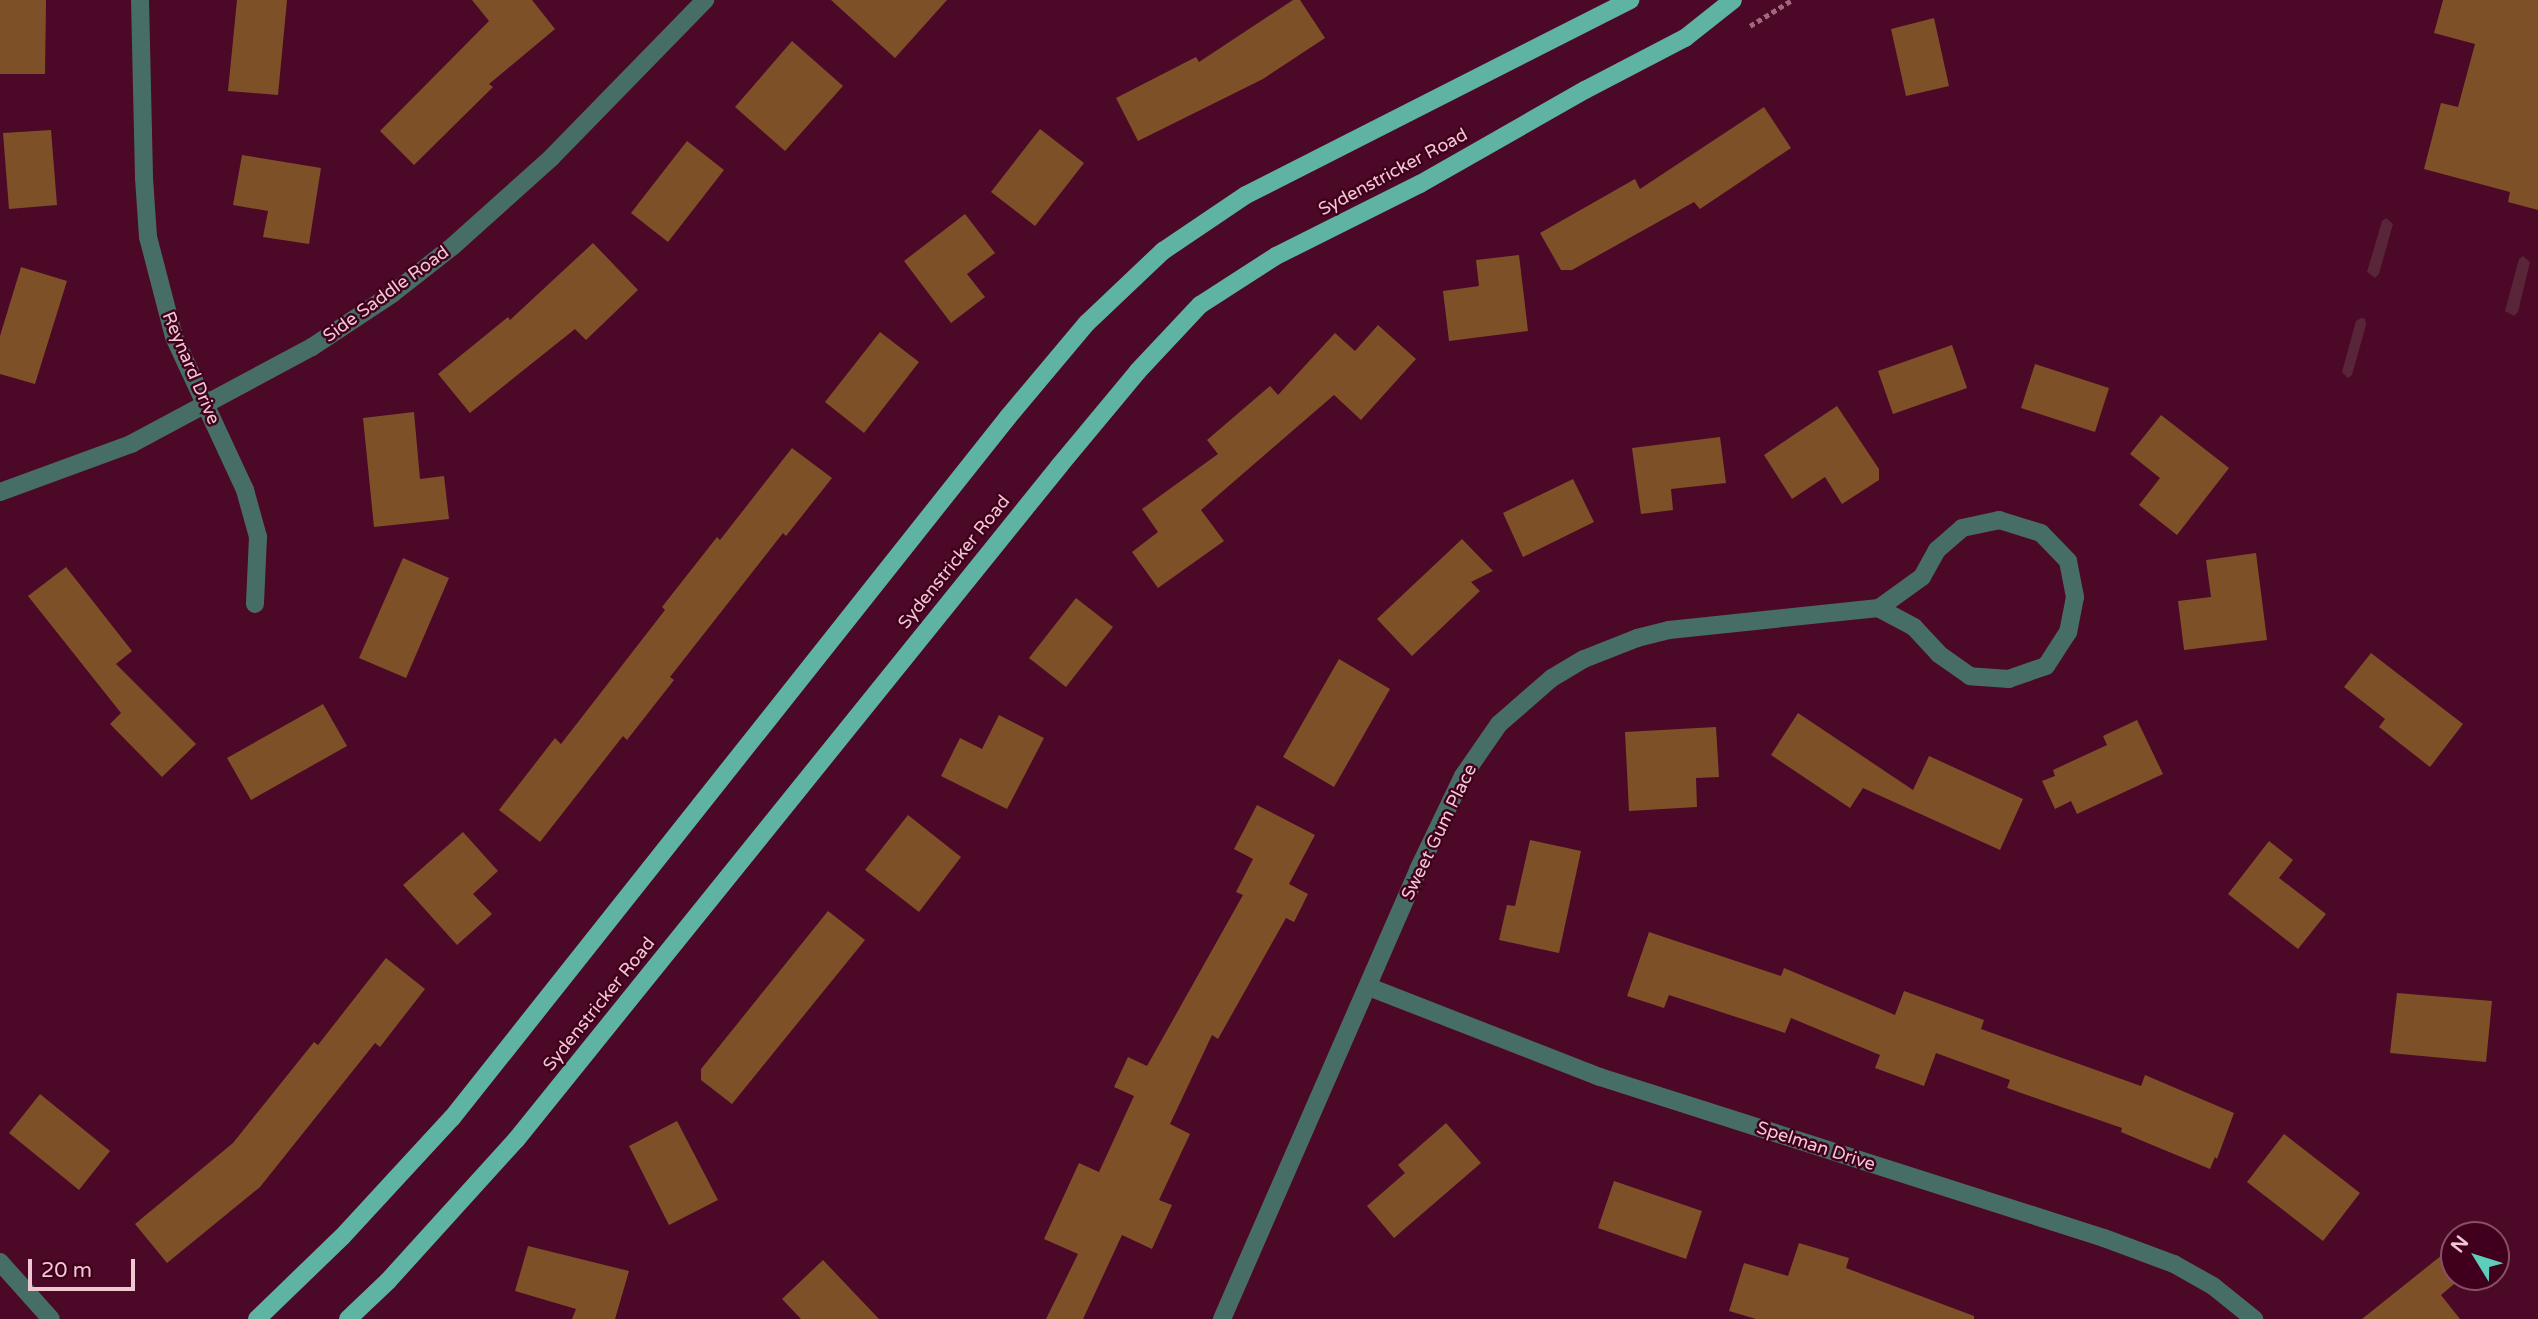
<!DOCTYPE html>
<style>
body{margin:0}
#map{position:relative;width:2538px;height:1319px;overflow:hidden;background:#4c0827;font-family:"Varela Round",sans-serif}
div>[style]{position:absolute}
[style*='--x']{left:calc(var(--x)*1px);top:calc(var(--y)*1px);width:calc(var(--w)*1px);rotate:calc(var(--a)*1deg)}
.green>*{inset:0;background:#592538}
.building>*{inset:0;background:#7e5028}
.path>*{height:4.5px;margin-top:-2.25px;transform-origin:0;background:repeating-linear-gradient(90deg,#9f687d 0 5px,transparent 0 8.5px)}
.minor>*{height:18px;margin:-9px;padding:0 9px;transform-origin:9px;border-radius:9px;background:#476e66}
.major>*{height:18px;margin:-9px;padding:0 9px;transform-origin:9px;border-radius:9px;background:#5eb3a3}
span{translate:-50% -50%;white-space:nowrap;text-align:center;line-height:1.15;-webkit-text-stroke:5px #40001d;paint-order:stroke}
.street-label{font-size:18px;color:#f1c7d2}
.north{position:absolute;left:2440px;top:1221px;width:70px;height:70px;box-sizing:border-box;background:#40001d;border:2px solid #875065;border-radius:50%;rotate:308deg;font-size:19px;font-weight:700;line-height:28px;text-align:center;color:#f1c7d2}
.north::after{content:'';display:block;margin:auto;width:24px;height:32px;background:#5dceb9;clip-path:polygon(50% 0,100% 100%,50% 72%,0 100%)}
.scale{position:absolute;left:28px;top:1259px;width:107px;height:32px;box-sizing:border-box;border:4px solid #f1c7d2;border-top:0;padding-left:9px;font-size:21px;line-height:24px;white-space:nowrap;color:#f1c7d2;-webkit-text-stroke:5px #40001d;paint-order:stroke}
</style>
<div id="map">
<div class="green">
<div style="clip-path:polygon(2386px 218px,2393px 224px,2379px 274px,2375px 278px,2367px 272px,2382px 221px)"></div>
<div style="clip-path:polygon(2523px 256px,2530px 262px,2518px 312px,2514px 316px,2505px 311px,2519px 259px)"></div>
<div style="clip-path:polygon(2361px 318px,2365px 319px,2366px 325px,2352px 375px,2348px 378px,2342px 372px,2356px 321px)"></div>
</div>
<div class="building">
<div style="clip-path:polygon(0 0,46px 0,45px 74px,0 74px)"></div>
<div style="clip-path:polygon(237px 0,287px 0,278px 95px,228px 91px)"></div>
<div style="clip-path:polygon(472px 0,532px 0,555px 29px,489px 84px,493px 87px,414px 165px,380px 131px,489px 21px)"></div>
<div style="clip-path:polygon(831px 0,947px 0,895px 58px)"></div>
<div style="clip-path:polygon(1293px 0,1300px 0,1325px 38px,1263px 79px,1138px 141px,1116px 98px,1196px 57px,1199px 62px)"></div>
<div style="clip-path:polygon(2443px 0,2538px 0,2538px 210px,2508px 202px,2510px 192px,2424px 169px,2441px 103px,2458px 107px,2475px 44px,2434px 33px)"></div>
<div style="clip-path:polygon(1934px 18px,1949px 86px,1906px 96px,1891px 29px)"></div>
<div style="clip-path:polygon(792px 41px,843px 86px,785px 151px,735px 107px)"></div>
<div style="clip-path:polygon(1764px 107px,1791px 148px,1700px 209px,1694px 202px,1572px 270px,1561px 270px,1540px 233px,1635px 179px,1640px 189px)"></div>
<div style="clip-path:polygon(1040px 129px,1084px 163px,1035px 226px,991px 192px)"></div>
<div style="clip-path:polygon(51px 130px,57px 205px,9px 209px,3px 133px)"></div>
<div style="clip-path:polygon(687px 141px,724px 170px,668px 242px,631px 213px)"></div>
<div style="clip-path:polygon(242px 155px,321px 168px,309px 244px,263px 237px,268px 211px,233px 205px)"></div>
<div style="clip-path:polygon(965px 214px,995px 253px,967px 274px,985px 297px,951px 323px,904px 261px)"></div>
<div style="clip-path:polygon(593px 243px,638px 290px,586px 340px,575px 329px,470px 413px,438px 374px,508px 317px,510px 320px)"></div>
<div style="clip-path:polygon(1519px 255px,1528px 331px,1449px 341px,1443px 291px,1479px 286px,1476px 260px)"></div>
<div style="clip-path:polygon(21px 267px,67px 281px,35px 384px,0 374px,0 336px)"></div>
<div style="clip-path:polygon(1378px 325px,1416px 359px,1361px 420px,1334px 395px,1201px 510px,1224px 541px,1158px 588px,1132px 552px,1158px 532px,1142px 509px,1218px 454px,1207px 440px,1270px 386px,1278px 395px,1335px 333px,1355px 351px)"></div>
<div style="clip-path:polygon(880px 332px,919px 362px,864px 433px,825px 402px)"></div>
<div style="clip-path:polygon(1952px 345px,1967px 388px,1893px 414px,1878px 371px)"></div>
<div style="clip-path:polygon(2035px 364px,2109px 388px,2095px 432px,2021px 408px)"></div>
<div style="clip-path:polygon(1837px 406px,1879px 469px,1879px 480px,1842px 504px,1825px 477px,1792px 499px,1764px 455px)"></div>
<div style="clip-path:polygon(414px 412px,420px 479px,444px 476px,449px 519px,374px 527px,363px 418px)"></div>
<div style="clip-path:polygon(2161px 415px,2229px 468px,2177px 535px,2139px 505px,2160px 478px,2130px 454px)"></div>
<div style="clip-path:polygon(1720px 437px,1726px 483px,1671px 489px,1673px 510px,1641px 514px,1632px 448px)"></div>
<div style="clip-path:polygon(792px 448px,832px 478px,786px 536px,783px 533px,670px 677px,674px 680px,627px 740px,623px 736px,540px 842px,499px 810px,555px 738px,561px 744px,665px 610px,662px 607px,717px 537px,720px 540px)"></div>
<div style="clip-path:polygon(1573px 479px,1594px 522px,1523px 557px,1503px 513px)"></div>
<div style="clip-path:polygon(1462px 539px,1493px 571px,1471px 582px,1480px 591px,1412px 656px,1377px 619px)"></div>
<div style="clip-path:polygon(2256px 553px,2267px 640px,2184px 650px,2178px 601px,2211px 597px,2206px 560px)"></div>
<div style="clip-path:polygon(403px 558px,449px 578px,406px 678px,359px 658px)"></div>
<div style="clip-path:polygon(66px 567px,132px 651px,116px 664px,196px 744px,162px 777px,110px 724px,121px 713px,28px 596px)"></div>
<div style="clip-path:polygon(1076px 598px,1113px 627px,1066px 687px,1029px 658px)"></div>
<div style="clip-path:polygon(2371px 653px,2463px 724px,2430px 767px,2379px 727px,2385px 719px,2344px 687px)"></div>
<div style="clip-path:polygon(1339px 659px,1390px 689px,1334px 787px,1283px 757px)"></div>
<div style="clip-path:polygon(323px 704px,347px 746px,251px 800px,227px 758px)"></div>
<div style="clip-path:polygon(1798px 713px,1913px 790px,1929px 756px,2023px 799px,2000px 850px,1863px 788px,1850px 808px,1771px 755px)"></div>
<div style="clip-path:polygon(999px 715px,1044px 738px,1007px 809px,941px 776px,960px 738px,982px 749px)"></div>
<div style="clip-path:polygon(2137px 720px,2163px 774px,2077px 814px,2071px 801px,2055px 809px,2042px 781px,2055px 776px,2053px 770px,2107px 745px,2103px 736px)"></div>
<div style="clip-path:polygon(1716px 727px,1719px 777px,1696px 778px,1697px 807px,1629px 811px,1625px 732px)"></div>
<div style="clip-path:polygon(1257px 805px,1315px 835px,1289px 884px,1308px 894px,1294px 922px,1286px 918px,1218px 1039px,1212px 1035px,1170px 1124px,1190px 1134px,1159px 1200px,1172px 1205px,1152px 1249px,1122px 1235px,1083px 1319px,1046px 1319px,1078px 1254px,1044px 1239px,1079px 1163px,1099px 1172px,1134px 1096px,1114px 1087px,1128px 1057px,1147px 1066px,1243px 895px,1236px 892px,1253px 859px,1234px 849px)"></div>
<div style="clip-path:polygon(908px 815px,961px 857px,919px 912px,865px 870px)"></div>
<div style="clip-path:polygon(463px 832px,498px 871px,473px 894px,492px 914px,457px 945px,403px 885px)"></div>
<div style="clip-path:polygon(1530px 840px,1581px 851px,1559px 953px,1499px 940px,1507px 905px,1515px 906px)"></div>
<div style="clip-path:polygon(2269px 841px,2293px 860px,2279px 878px,2326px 914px,2298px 949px,2228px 894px)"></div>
<div style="clip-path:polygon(828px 911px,865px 940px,732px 1104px,701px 1080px,701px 1069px)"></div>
<div style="clip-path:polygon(1649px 932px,1781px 976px,1784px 968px,1895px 1015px,1904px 991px,1984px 1020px,1981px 1029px,2141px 1086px,2145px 1075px,2234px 1113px,2217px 1159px,2215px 1157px,2210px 1169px,2121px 1132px,2122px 1128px,2007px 1088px,2010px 1080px,1936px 1053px,1924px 1086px,1875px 1068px,1880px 1055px,1791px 1018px,1785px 1033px,1669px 995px,1664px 1008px,1627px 996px)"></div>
<div style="clip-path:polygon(386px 958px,425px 989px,380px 1047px,375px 1043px,260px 1187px,167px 1263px,135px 1224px,233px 1143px,314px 1042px,318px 1045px)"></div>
<div style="clip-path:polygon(2397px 993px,2492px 1001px,2486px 1062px,2390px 1053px)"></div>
<div style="clip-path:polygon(40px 1094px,110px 1151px,79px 1190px,9px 1133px)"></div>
<div style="clip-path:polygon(677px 1121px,718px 1200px,669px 1225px,629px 1146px)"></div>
<div style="clip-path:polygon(1446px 1123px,1481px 1163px,1394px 1238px,1367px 1206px,1405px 1173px,1398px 1165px)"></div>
<div style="clip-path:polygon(2284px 1134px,2360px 1193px,2323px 1241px,2247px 1182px)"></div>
<div style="clip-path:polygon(1614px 1181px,1702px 1211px,1686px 1259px,1598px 1228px)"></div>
<div style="clip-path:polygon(1799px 1243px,1849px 1258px,1846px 1268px,1974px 1316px,1974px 1319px,1756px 1319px,1729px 1311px,1744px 1263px,1788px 1276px)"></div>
<div style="clip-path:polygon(528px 1246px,629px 1271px,615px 1319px,572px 1319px,576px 1309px,515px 1291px)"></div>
<div style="clip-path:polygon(2442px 1255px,2454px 1271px,2454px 1277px,2460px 1279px,2441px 1295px,2460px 1319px,2362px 1319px)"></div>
<div style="clip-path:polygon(823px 1260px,879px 1319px,801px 1319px,782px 1299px)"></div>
</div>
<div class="path">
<div style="--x:1750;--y:26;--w:49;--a:-31.8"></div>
</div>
<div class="minor">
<div style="--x:140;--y:0;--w:178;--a:88.7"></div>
<div style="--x:144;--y:178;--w:59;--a:86.1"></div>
<div style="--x:148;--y:237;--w:103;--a:75.4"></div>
<div style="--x:174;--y:337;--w:169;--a:65.1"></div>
<div style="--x:245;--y:490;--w:49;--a:74.5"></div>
<div style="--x:258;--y:537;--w:67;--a:92.6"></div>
<div style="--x:0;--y:492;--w:140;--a:-20.1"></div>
<div style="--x:131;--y:444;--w:205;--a:-28.2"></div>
<div style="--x:312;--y:347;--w:96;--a:-33.5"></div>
<div style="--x:392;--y:294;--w:78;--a:-38.2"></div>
<div style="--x:453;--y:246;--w:132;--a:-41.9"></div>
<div style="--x:551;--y:158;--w:221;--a:-45.7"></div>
<div style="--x:1369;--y:987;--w:248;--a:21.3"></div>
<div style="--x:1600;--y:1077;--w:529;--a:17.72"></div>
<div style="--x:2104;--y:1238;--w:75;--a:20.4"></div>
<div style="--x:2174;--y:1264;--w:45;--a:29.4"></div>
<div style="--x:2213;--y:1286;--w:53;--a:38.8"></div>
<div style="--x:0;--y:1262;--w:76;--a:48.2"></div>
<div style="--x:1222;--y:1319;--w:490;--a:-66.4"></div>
<div style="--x:1418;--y:870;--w:104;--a:-64.4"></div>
<div style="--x:1463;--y:776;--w:63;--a:-55.3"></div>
<div style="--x:1499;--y:724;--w:70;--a:-41"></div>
<div style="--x:1552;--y:678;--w:37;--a:-31"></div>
<div style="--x:1584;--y:659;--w:57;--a:-21.6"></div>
<div style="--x:1637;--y:638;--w:33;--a:-14"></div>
<div style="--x:1669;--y:630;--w:211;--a:-6"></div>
<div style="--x:1879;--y:608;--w:53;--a:-35.8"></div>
<div style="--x:1922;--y:577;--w:31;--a:-61"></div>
<div style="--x:1937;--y:550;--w:33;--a:-41"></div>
<div style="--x:1962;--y:528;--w:38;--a:-12"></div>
<div style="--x:1999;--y:520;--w:44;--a:17.2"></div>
<div style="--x:2041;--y:533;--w:39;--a:46"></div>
<div style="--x:2068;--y:561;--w:37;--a:79"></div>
<div style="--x:2075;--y:597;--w:36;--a:101"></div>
<div style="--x:2068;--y:632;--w:40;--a:122.9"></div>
<div style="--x:2046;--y:666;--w:39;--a:161"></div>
<div style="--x:2009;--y:679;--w:39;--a:-176"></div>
<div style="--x:1970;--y:676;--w:38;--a:-145"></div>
<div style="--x:1939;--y:654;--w:37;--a:-133"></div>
<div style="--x:1914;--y:627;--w:40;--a:-152"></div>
</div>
<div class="major">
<div style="--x:257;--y:1319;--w:118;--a:-44"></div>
<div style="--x:342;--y:1237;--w:162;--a:-47.3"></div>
<div style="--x:452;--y:1118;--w:895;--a:-51.58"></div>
<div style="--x:1008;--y:417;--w:123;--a:-50"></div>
<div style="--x:1087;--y:323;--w:105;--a:-43.5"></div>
<div style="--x:1163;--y:251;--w:100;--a:-34"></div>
<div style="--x:1246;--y:195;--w:431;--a:-26.9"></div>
<div style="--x:348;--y:1319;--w:55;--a:-43.5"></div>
<div style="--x:388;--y:1281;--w:190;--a:-47.8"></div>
<div style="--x:516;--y:1140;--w:867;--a:-51.13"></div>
<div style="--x:1060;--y:465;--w:122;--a:-50.3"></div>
<div style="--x:1138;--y:371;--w:91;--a:-46.8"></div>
<div style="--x:1200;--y:305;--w:90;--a:-32.8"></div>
<div style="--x:1276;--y:256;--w:161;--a:-26.6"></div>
<div style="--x:1420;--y:184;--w:190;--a:-29.7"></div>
<div style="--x:1585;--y:90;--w:113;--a:-27.5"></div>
<div style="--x:1685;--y:38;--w:61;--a:-38.4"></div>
</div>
<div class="street-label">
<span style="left:1393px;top:172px;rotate:-28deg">Sydenstricker Road</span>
<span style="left:386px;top:294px;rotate:-36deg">Side Saddle Road</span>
<span style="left:191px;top:368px;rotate:67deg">Reynard Drive</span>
<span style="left:954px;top:562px;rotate:-51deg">Sydenstricker Road</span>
<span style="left:1439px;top:832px;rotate:-64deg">Sweet Gum Place</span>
<span style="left:599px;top:1004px;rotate:-51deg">Sydenstricker Road</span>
<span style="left:1816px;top:1146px;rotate:18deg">Spelman Drive</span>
</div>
<div class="north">N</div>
<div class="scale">20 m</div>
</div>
